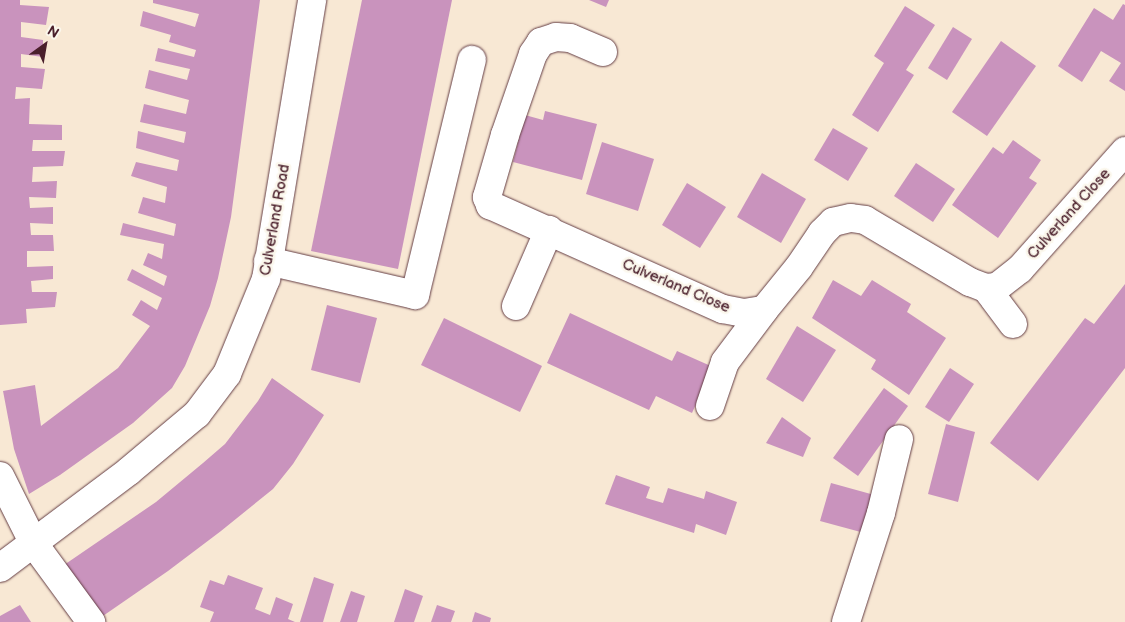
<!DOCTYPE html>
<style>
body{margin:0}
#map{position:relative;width:1125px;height:622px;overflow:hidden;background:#f8e8d4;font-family:"Balsamiq Sans",sans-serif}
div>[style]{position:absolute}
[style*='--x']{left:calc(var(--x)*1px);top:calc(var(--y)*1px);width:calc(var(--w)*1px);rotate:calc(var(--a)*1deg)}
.building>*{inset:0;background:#c993bd}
.roads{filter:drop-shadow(0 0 1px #643d44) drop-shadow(0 0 1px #643d44)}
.minor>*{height:28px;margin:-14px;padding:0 14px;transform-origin:14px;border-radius:14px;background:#fff}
span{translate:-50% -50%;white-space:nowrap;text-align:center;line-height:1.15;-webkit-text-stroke:5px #fbf7ec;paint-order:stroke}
.street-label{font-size:15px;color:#4a1f2b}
.north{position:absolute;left:20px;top:20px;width:50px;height:50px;-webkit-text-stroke:4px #fbf7ec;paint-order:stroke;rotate:32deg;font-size:14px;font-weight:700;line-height:20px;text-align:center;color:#4a1f2b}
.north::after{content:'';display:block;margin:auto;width:18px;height:22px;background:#4a1f2b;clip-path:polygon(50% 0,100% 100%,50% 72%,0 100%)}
</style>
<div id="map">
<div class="building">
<div style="clip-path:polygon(0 0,20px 0,20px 5px,49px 7px,46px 25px,21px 22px,21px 37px,43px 40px,43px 57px,21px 54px,21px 67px,45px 69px,42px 89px,16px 87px,15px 99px,30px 98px,29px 124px,62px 125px,62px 140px,33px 140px,32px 151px,65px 151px,63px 166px,33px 167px,32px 182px,57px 181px,56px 198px,29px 197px,30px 208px,53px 207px,53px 224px,30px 223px,31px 235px,53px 235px,54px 251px,27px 251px,27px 267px,53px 266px,53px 279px,31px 281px,32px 292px,57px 292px,55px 307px,26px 309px,27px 323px,0 325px)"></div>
<div style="clip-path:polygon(153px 0,260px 0,231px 217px,218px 278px,210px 306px,185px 366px,172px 388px,133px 423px,60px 475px,29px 494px,14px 449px,3px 391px,35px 385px,41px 426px,118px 368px,150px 326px,132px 315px,141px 300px,157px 310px,162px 298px,127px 280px,132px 269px,164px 286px,167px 276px,143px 265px,148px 253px,162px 259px,164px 244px,120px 235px,123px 223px,174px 236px,176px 224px,138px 213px,143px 197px,165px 203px,167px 187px,131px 176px,136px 162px,177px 171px,179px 160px,136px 148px,138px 131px,184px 143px,186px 132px,140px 122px,144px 104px,186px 114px,189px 100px,145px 88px,149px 70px,187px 80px,190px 69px,155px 61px,158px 48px,194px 57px,196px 50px,169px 42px,171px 35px,140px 26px,143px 11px,195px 27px,199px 14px,153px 3px)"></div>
<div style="clip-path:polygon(362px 0,452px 0,398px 269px,311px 251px)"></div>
<div style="clip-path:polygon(589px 0,609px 0,606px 7px)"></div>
<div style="clip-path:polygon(1123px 4px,1125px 5px,1125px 91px,1109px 81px,1121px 63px,1101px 51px,1082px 82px,1058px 66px,1094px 8px,1113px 20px)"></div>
<div style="clip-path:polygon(905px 6px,935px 25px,906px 70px,914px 75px,878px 132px,852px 115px,884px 63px,874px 56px)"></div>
<div style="clip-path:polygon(953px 27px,972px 39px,947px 80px,928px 68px)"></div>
<div style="clip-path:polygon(1001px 41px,1036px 66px,987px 136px,952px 112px)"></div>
<div style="clip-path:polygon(545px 111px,597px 124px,582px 180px,513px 162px,525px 115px,543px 120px)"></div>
<div style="clip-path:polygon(833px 128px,868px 148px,848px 181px,814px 160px)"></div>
<div style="clip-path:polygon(1013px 140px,1041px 160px,1029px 178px,1037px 183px,998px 238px,952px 205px,993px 147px,1003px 154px)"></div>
<div style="clip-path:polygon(602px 142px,654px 159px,638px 211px,586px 194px)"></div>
<div style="clip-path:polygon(916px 163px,955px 189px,933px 222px,894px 196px)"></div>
<div style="clip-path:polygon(762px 173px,806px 199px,781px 243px,737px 217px)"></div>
<div style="clip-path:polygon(687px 183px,726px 207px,700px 248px,662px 225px)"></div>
<div style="clip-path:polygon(833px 280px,861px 296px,872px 280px,911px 304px,907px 312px,946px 338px,909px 395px,871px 369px,876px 360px,812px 318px)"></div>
<div style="clip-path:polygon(1125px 284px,1125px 368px,1038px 481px,990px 443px,1085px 318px,1094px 324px)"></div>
<div style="clip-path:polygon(327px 305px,377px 318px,360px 383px,311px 370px)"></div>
<div style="clip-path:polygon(570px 313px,672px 361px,677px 351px,713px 367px,692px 413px,656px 396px,649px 410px,547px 363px)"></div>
<div style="clip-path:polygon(444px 318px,542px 366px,520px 412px,421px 365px)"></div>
<div style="clip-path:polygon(797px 326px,836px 350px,803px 402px,766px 379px)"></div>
<div style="clip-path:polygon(950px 368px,974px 384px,949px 422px,925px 407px)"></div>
<div style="clip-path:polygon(272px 378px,324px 415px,293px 464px,273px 489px,221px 531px,168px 571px,100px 618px,64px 565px,156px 502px,203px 463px,225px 444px,258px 401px)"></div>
<div style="clip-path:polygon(884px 388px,908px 406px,858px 476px,833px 458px)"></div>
<div style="clip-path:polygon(782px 417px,811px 438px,803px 457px,766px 443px)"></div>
<div style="clip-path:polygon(946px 424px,975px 432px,958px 502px,928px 494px)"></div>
<div style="clip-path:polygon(616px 475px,650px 487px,646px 498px,663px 503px,668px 488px,704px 499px,706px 491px,737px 502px,726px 535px,696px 524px,694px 533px,605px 504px)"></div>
<div style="clip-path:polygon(831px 483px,878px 496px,868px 534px,820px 521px)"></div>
<div style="clip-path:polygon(228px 575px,263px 588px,255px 609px,270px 615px,276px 597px,293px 604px,288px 619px,295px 622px,210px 622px,214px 612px,200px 607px,210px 580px,224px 585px)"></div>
<div style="clip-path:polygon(314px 577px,334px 584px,323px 622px,300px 622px)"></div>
<div style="clip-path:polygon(405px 589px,423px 596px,414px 622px,394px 622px)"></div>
<div style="clip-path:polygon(351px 591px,365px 596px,357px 622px,340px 622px)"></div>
<div style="clip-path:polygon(20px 605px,31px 622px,0 622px,0 616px)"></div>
<div style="clip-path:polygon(437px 605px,455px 611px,451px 622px,431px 622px)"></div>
<div style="clip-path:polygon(475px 612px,491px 618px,490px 622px,472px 622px)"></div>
</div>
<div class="roads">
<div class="minor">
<div style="--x:603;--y:52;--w:36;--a:-157"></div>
<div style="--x:570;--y:38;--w:14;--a:-176"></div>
<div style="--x:556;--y:37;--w:16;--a:162"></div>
<div style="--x:541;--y:42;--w:14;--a:124"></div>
<div style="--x:533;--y:54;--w:86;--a:109.1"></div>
<div style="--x:505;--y:135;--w:65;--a:106.2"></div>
<div style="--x:487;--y:197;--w:9;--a:69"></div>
<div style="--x:490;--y:205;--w:255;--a:24.1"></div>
<div style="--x:723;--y:309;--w:21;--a:11"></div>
<div style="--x:744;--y:313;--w:20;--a:-9"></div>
<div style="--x:764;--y:310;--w:55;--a:-50.9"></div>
<div style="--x:799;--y:267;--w:41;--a:-55.9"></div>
<div style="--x:822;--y:233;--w:16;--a:-45"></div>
<div style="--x:833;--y:222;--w:18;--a:-13"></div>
<div style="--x:851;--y:218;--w:14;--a:8"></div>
<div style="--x:865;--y:220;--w:122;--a:30.6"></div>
<div style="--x:970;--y:282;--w:17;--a:21"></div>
<div style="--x:268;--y:261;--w:151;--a:13"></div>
<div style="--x:415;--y:295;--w:242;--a:-76.4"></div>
<div style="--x:516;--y:306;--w:83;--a:-66.5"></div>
<div style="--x:1013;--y:324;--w:45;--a:-126.9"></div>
<div style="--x:986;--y:288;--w:11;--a:-5"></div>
<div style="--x:997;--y:287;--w:29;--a:-38"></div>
<div style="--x:1020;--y:269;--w:158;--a:-48.3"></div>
<div style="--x:710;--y:406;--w:46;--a:-71.2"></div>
<div style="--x:725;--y:362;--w:65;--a:-53.1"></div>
<div style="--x:0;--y:476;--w:76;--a:63.4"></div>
<div style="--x:34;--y:544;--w:97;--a:53.8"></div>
<div style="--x:0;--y:568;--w:161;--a:-36.9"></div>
<div style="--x:129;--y:471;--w:89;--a:-40"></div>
<div style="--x:197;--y:414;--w:50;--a:-53.1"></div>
<div style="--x:227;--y:374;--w:103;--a:-67.7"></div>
<div style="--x:266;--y:279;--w:283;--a:-80.6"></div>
<div style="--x:846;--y:622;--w:114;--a:-72.2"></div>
<div style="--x:881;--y:513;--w:76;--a:-76.3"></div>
</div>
</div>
<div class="street-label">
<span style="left:1069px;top:214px;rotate:-48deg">Culverland Close</span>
<span style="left:275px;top:220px;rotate:-80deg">Culverland Road</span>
<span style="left:676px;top:286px;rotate:23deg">Culverland Close</span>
</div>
<div class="north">N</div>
</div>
